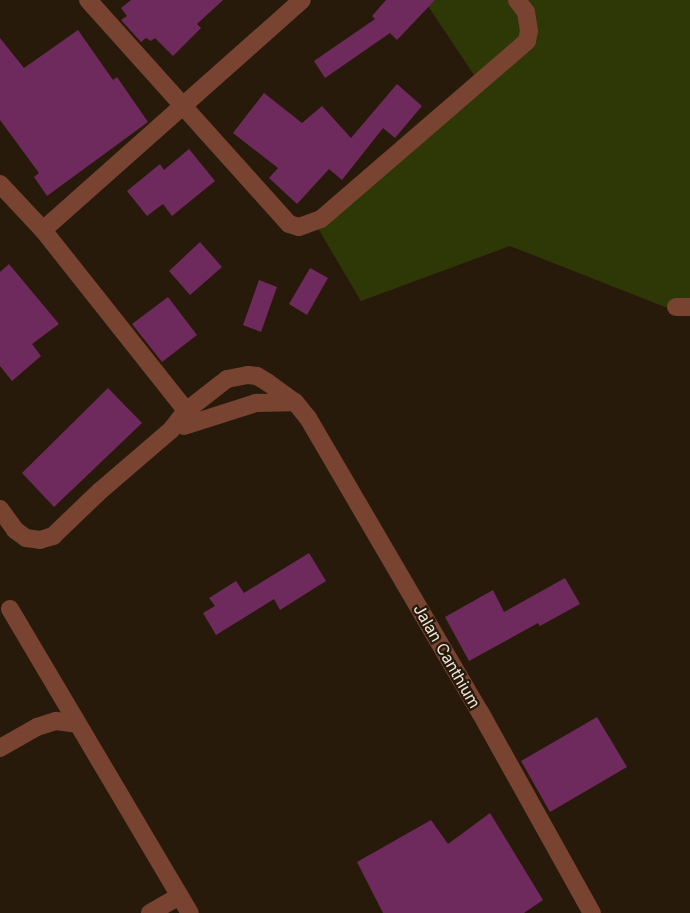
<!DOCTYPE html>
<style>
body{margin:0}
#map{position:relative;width:690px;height:913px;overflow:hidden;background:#271a0b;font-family:Inter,sans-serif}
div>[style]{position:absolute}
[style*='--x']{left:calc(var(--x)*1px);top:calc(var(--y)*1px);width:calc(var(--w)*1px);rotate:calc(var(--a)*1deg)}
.green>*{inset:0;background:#2e3706}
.building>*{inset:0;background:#6e2a5c}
.minor>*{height:18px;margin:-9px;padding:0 9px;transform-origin:9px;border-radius:9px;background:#784331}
span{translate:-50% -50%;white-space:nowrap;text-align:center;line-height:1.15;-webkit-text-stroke:4.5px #271a0b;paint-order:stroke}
.street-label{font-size:16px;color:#efe7dd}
</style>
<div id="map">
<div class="green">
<div style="clip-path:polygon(435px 0,690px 0,690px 311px,665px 307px,510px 246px,361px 301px,313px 220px,478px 81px,428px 6px)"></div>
</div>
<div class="building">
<div style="clip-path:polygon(131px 0,223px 0,197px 24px,201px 28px,173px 56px,155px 38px,151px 41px,146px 38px,141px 42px,121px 20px,127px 16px,121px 8px)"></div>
<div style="clip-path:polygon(386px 0,435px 0,397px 40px,390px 33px,325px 78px,314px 61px,375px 19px,372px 16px)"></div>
<div style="clip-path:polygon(78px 30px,113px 80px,117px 77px,148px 122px,47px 196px,34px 177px,39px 173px,0 120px,0 38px,24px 68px)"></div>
<div style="clip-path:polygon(397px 84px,422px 106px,395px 138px,383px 128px,342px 180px,329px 169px,297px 204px,269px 178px,278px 168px,233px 133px,264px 93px,302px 123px,322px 106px,351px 138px)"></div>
<div style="clip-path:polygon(189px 149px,215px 181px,172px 216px,163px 204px,147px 216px,127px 191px,160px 164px,164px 170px)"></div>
<div style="clip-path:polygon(200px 242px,222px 267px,190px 295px,169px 271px)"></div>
<div style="clip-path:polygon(9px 264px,59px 324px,32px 344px,41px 356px,12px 381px,0 366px,0 272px)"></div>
<div style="clip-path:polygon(310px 268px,328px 278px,307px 315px,289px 304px)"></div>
<div style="clip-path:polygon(259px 280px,277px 287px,261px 332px,243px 325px)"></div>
<div style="clip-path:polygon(168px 297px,197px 335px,162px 362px,132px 324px)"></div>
<div style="clip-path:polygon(108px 388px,142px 423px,54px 507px,22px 473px)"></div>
<div style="clip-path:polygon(309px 553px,326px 581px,280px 610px,274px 599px,216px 635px,203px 613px,215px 606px,209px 598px,236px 581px,244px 593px)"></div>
<div style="clip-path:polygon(565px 578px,580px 604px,540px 626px,538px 623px,469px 661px,445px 617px,493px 590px,504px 612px)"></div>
<div style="clip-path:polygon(597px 717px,627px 767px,550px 812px,521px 761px)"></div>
<div style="clip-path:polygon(490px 813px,543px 900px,524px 913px,383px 913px,357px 862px,431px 820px,448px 844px)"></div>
</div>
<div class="minor">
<div style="--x:88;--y:0;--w:301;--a:48.1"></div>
<div style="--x:289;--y:224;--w:10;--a:17"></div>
<div style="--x:299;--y:227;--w:23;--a:-20"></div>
<div style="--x:321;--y:219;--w:272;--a:-40.8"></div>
<div style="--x:527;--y:41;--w:10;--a:-79"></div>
<div style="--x:529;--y:31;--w:19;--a:-99"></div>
<div style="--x:526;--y:12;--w:15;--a:-127"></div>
<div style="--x:0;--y:184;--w:63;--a:46.9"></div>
<div style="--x:43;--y:230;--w:245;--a:51.6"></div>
<div style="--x:43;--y:230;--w:346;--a:-41.6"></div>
<div style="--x:676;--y:307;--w:14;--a:0"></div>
<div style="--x:184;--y:426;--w:76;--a:-17.7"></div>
<div style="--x:256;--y:403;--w:39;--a:-1"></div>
<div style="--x:0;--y:509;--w:26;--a:54"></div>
<div style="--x:15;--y:530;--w:14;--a:36"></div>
<div style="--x:26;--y:538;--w:14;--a:8"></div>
<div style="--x:40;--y:540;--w:14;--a:-17"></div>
<div style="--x:53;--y:536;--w:65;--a:-43.8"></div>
<div style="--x:100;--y:491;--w:94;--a:-40.7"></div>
<div style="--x:171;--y:430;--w:24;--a:-52"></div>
<div style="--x:186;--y:411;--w:52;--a:-38"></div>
<div style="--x:227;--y:379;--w:21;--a:-11"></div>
<div style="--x:248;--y:375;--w:9;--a:6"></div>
<div style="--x:257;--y:376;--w:12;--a:31"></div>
<div style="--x:267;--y:382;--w:34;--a:36"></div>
<div style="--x:295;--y:402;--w:21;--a:51"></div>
<div style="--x:308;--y:418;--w:341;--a:59.7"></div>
<div style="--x:480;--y:712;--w:230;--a:60.9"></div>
<div style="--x:10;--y:609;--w:353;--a:59.4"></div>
<div style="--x:0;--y:748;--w:43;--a:-29.6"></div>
<div style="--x:37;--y:727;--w:20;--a:-18"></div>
<div style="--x:56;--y:721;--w:21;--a:8"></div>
<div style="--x:150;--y:913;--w:34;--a:-30"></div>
</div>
<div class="street-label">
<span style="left:447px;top:656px;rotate:60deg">Jalan Canthium</span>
</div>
</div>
